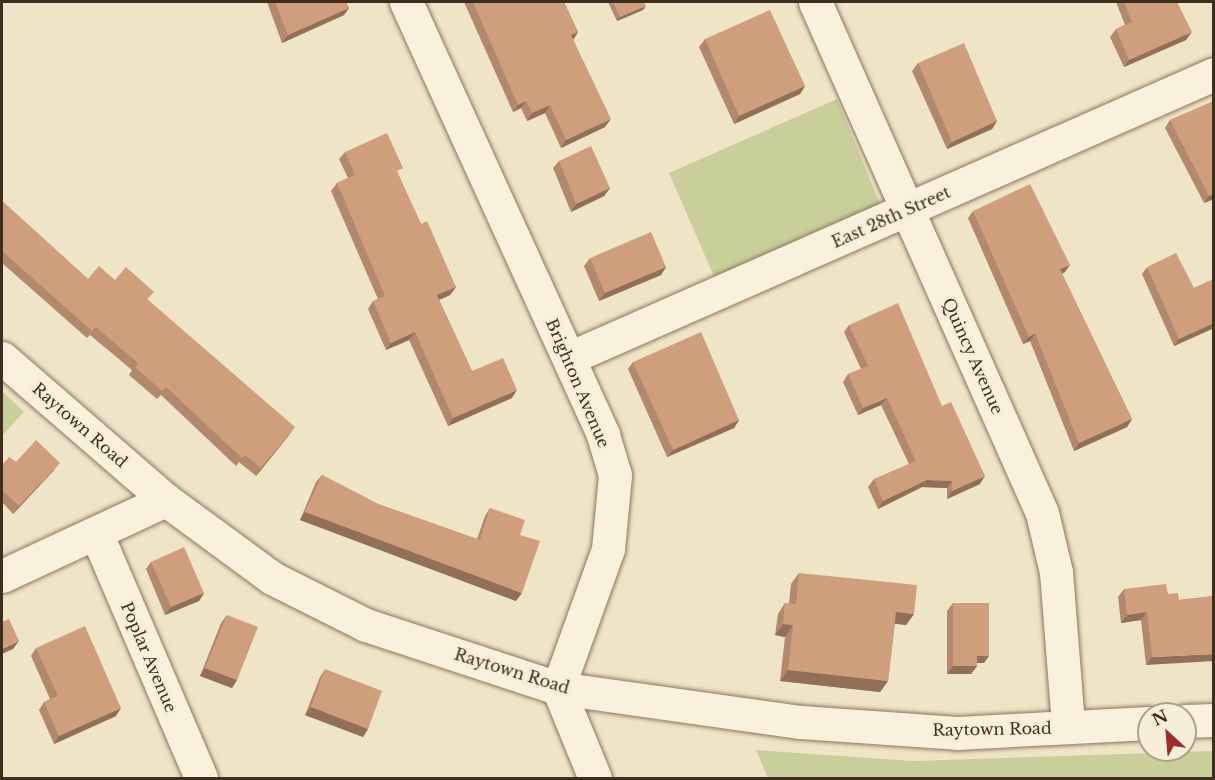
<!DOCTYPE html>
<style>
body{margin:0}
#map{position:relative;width:1215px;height:780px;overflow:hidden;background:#f0e4c8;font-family:"Libre Baskerville",serif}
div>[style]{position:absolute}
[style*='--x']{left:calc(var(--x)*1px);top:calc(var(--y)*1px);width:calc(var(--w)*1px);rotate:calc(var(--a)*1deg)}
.green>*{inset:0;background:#c9cf9b}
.roads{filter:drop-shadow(0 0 2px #8d765c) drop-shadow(0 0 2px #8d765c)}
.minor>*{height:33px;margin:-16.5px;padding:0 16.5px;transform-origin:16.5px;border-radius:16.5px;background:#faf1dc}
.wall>*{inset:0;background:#b2896c}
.shaded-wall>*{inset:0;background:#916f58}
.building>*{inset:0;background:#cf9f7d}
span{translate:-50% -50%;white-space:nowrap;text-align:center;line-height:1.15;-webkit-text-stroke:6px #f7eed8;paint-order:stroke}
.street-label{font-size:16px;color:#3d2e20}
.frame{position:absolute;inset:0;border:3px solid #3d2e20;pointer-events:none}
.north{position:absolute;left:1137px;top:702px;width:60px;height:60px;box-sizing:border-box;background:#f7eed8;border:2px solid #ada18e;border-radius:50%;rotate:334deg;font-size:16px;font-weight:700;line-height:24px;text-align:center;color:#3d2e20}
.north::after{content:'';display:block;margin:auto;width:21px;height:27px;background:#9e2a2b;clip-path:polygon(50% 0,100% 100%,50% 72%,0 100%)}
</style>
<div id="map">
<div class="green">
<div style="clip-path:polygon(837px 99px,880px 204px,716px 281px,669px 173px)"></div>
<div style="clip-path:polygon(2px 391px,24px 412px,2px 436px)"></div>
<div style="clip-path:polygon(756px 750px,913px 761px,1213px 751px,1213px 778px,768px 778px)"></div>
</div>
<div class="roads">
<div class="minor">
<div style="--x:406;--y:2;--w:476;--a:65.5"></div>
<div style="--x:603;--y:435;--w:42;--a:73.3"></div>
<div style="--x:615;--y:475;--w:74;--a:95.4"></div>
<div style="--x:608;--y:549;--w:148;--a:109.8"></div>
<div style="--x:558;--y:688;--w:97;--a:67.7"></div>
<div style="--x:815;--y:2;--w:559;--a:66.05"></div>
<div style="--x:1042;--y:513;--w:61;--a:76.7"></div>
<div style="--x:1056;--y:572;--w:154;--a:85.5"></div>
<div style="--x:2;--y:358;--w:217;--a:40.9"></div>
<div style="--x:166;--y:500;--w:132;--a:36.3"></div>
<div style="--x:272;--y:578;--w:105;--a:26.6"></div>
<div style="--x:366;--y:625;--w:202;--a:18.2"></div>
<div style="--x:558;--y:688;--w:245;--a:8"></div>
<div style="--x:801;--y:722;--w:156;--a:4"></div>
<div style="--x:957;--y:733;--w:192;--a:-3"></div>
<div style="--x:569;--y:358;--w:705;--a:-23.76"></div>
<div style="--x:97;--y:535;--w:264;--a:66.8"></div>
<div style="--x:2;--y:576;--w:181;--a:-24.9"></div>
<div style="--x:1185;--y:721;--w:29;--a:-2"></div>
</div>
</div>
<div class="wall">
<div style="clip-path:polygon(267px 2px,346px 2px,349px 8px,344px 15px,282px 43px)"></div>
<div style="clip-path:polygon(464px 2px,564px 2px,578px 32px,573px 40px,605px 127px,561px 148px,545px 113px,527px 121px,521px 108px,513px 112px)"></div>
<div style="clip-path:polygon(608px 2px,644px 2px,643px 10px,617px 21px)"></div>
<div style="clip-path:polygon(1116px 2px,1177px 2px,1186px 40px,1124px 67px,1110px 37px,1116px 29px,1125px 25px)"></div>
<div style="clip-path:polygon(705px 39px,805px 86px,800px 94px,734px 124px,699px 47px)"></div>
<div style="clip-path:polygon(918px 63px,997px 121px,992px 129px,947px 149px,912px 71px)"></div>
<div style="clip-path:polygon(1214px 101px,1214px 199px,1204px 203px,1165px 128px,1170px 120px)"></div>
<div style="clip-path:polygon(345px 152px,398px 175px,421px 224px,456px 287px,450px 295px,439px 300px,472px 371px,512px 398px,448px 426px,409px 340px,386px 350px,368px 309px,373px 301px,378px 299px,331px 191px,337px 183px,348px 178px,339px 159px)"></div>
<div style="clip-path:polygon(559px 161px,610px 188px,604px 196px,571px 212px,553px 168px)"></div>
<div style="clip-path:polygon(2px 201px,88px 279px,115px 280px,148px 300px,289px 435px,256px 476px,239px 462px,236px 466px,161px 395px,157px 399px,129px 375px,132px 370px,90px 335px,87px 338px,2px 263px)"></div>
<div style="clip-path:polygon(973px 211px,1065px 272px,1062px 274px,1132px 419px,1127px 427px,1074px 451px,1030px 341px,1023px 344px,968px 218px)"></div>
<div style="clip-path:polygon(590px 258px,666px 267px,661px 275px,599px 301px,584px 266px)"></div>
<div style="clip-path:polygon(1147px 267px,1194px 288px,1214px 279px,1214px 328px,1174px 346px,1142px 274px)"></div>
<div style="clip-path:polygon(849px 325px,942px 406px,980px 484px,947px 499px,947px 488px,922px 487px,878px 509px,868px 487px,874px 479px,909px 464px,881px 405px,858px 415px,843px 382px,848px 374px,861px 369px,844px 332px)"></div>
<div style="clip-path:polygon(633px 362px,739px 420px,734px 428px,667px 457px,628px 369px)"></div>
<div style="clip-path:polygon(16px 462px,54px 470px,13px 514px,2px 502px,2px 465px)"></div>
<div style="clip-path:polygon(322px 475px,378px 504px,477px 539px,485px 516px,490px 508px,516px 601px,300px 520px,316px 482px)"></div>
<div style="clip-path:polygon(151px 562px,204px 593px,199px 601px,165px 615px,146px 569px)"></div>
<div style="clip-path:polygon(799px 573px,914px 614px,906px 625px,895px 623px,888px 681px,880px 692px,780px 681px,785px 637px,775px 635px,778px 614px,785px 603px,789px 603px,791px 584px)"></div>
<div style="clip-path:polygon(1124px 589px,1168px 594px,1179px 600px,1214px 596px,1146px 665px,1141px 620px,1121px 623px,1118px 597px)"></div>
<div style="clip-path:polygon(953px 603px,984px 663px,977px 663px,977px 666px,971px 674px,947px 674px,947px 611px)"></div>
<div style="clip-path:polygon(227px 615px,237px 680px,232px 688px,200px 676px,221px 623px)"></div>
<div style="clip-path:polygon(36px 648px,116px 716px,54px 744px,39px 710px,44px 702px,50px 699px,31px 656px)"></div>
<div style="clip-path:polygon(325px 669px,368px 729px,363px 737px,305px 715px,320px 677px)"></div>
</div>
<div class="shaded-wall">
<div style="clip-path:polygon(646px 6px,643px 10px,617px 21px,620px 17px)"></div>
<div style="clip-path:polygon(349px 8px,344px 15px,282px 43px,288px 35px)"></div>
<div style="clip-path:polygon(578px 32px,573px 40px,571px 35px)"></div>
<div style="clip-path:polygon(1192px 32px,1186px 40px,1124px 67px,1129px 60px)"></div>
<div style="clip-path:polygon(805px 86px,800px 94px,734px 124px,739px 116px)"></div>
<div style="clip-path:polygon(526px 101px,521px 108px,513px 112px,518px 105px)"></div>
<div style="clip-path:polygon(550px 105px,545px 113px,527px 121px,532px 113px)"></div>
<div style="clip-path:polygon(611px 119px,605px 127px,561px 148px,566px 140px)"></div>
<div style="clip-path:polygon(997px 121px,992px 129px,947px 149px,952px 142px)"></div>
<div style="clip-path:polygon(610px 188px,604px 196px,571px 212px,576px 204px)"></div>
<div style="clip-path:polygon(1214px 194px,1214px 199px,1204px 203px,1209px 196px)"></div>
<div style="clip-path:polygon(1070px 265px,1065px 272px,1054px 277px,1060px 269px)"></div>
<div style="clip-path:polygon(666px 267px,661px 275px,599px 301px,605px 293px)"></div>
<div style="clip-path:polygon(456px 287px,450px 295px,432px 303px,437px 295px)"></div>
<div style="clip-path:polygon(1214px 323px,1214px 328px,1174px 346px,1179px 339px)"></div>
<div style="clip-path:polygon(415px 332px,409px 340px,386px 350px,391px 343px)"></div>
<div style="clip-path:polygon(1035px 333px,1030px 341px,1023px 344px,1029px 337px)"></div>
<div style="clip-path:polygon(517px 390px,512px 398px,448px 426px,453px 418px)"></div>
<div style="clip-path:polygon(887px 398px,881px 405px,858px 415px,863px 408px)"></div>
<div style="clip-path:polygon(1132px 419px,1127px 427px,1074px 451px,1079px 443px)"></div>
<div style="clip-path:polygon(739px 420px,734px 428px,667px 457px,673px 450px)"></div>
<div style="clip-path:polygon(295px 427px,289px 435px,256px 476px,261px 468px)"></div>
<div style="clip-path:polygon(60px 463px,54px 470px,13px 514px,19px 506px)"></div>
<div style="clip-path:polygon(985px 476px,980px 484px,947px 499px,952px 491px)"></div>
<div style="clip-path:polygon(927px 480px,952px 481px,947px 488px,922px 487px,878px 509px,883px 501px)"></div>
<div style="clip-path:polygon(305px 512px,522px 593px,516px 601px,300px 520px)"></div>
<div style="clip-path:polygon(204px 593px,199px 601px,165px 615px,171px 607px)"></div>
<div style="clip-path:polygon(896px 612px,914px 614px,906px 625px,888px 623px)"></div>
<div style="clip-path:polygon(1147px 612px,1141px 620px,1121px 623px,1127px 615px)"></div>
<div style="clip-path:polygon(783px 624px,793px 625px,785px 637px,775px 635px)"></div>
<div style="clip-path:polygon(19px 641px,13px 649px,2px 654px,2px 649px)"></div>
<div style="clip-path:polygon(1214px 654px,1214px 661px,1146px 665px,1152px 657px)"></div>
<div style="clip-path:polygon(977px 656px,989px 656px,984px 663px,971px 663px)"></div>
<div style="clip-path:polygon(953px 666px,977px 666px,971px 674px,947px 674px)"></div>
<div style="clip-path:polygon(205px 668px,237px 680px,232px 688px,200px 676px)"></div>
<div style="clip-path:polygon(788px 670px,888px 681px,880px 692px,780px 681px)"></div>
<div style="clip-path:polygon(311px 707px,368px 729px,363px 737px,305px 715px)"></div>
<div style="clip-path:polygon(121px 708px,116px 716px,54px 744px,59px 736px)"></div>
</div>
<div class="building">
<div style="clip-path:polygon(275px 2px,346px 2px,349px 8px,288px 35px)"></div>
<div style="clip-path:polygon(473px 2px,564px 2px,578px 32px,571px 35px,611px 119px,566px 140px,550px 105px,532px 113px,526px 101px,518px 105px)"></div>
<div style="clip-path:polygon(613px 2px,644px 2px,646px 6px,620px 17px)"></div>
<div style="clip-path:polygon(1124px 2px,1177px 2px,1192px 32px,1129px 60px,1116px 29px,1132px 22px)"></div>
<div style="clip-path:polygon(770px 10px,805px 86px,739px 116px,705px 39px)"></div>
<div style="clip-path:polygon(964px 43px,997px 121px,952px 142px,918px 63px)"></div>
<div style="clip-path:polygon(1214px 101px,1214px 194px,1209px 196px,1170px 120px)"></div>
<div style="clip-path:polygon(387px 133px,403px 168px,397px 171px,421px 224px,427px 221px,456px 287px,437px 295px,472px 371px,503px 358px,517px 390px,453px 418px,415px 332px,391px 343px,373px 301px,385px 296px,337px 183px,355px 175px,345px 152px)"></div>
<div style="clip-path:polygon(591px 146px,610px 188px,576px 204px,559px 161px)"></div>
<div style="clip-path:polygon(1030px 184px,1070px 265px,1060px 269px,1132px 419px,1079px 443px,1035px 333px,1029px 337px,973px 211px)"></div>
<div style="clip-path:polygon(2px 201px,88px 279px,99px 266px,115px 280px,126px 267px,154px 292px,147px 299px,295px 427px,261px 468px,245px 455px,242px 458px,166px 387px,162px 391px,135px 367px,138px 363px,96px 327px,92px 331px,2px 251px)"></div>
<div style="clip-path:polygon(651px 232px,666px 267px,605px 293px,590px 258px)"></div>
<div style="clip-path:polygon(1176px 253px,1194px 288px,1214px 279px,1214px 323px,1179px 339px,1147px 267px)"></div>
<div style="clip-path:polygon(898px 303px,942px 406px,951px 402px,985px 476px,952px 491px,952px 481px,927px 480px,883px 501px,874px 479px,916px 461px,887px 398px,863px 408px,848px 374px,868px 366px,849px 325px)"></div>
<div style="clip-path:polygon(701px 332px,739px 420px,673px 450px,633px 362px)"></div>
<div style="clip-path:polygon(36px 440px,60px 463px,19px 506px,2px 490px,2px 465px,9px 457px,16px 462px)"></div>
<div style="clip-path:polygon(322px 475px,378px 504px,480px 540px,490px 508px,525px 520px,520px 535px,540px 541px,522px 593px,305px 512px)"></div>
<div style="clip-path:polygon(184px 547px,204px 593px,171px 607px,151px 562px)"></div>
<div style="clip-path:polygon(799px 573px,917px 585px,914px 614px,896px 612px,888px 681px,788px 670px,793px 625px,783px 624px,785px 603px,796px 604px)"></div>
<div style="clip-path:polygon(1166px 584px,1168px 594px,1178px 593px,1179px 600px,1214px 596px,1214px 654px,1152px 657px,1147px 612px,1127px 615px,1124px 589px)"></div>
<div style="clip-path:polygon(953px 603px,989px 603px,989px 656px,977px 656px,977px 666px,953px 666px)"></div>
<div style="clip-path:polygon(227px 615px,258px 627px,237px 680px,205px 668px)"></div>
<div style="clip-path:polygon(9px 619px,19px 641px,2px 649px,2px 622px)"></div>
<div style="clip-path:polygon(85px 626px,121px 708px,59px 736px,44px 702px,58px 696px,36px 648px)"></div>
<div style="clip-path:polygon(325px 669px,382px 691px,368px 729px,311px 707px)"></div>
</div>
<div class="street-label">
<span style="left:891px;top:217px;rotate:-24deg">East 28th Street</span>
<span style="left:973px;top:356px;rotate:66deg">Quincy Avenue</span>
<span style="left:578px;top:383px;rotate:67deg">Brighton Avenue</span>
<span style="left:80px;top:425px;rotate:41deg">Raytown Road</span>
<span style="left:149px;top:657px;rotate:67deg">Poplar Avenue</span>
<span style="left:512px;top:671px;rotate:17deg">Raytown Road</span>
<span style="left:992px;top:729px;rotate:-1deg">Raytown Road</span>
</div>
<div class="frame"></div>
<div class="north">N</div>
</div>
